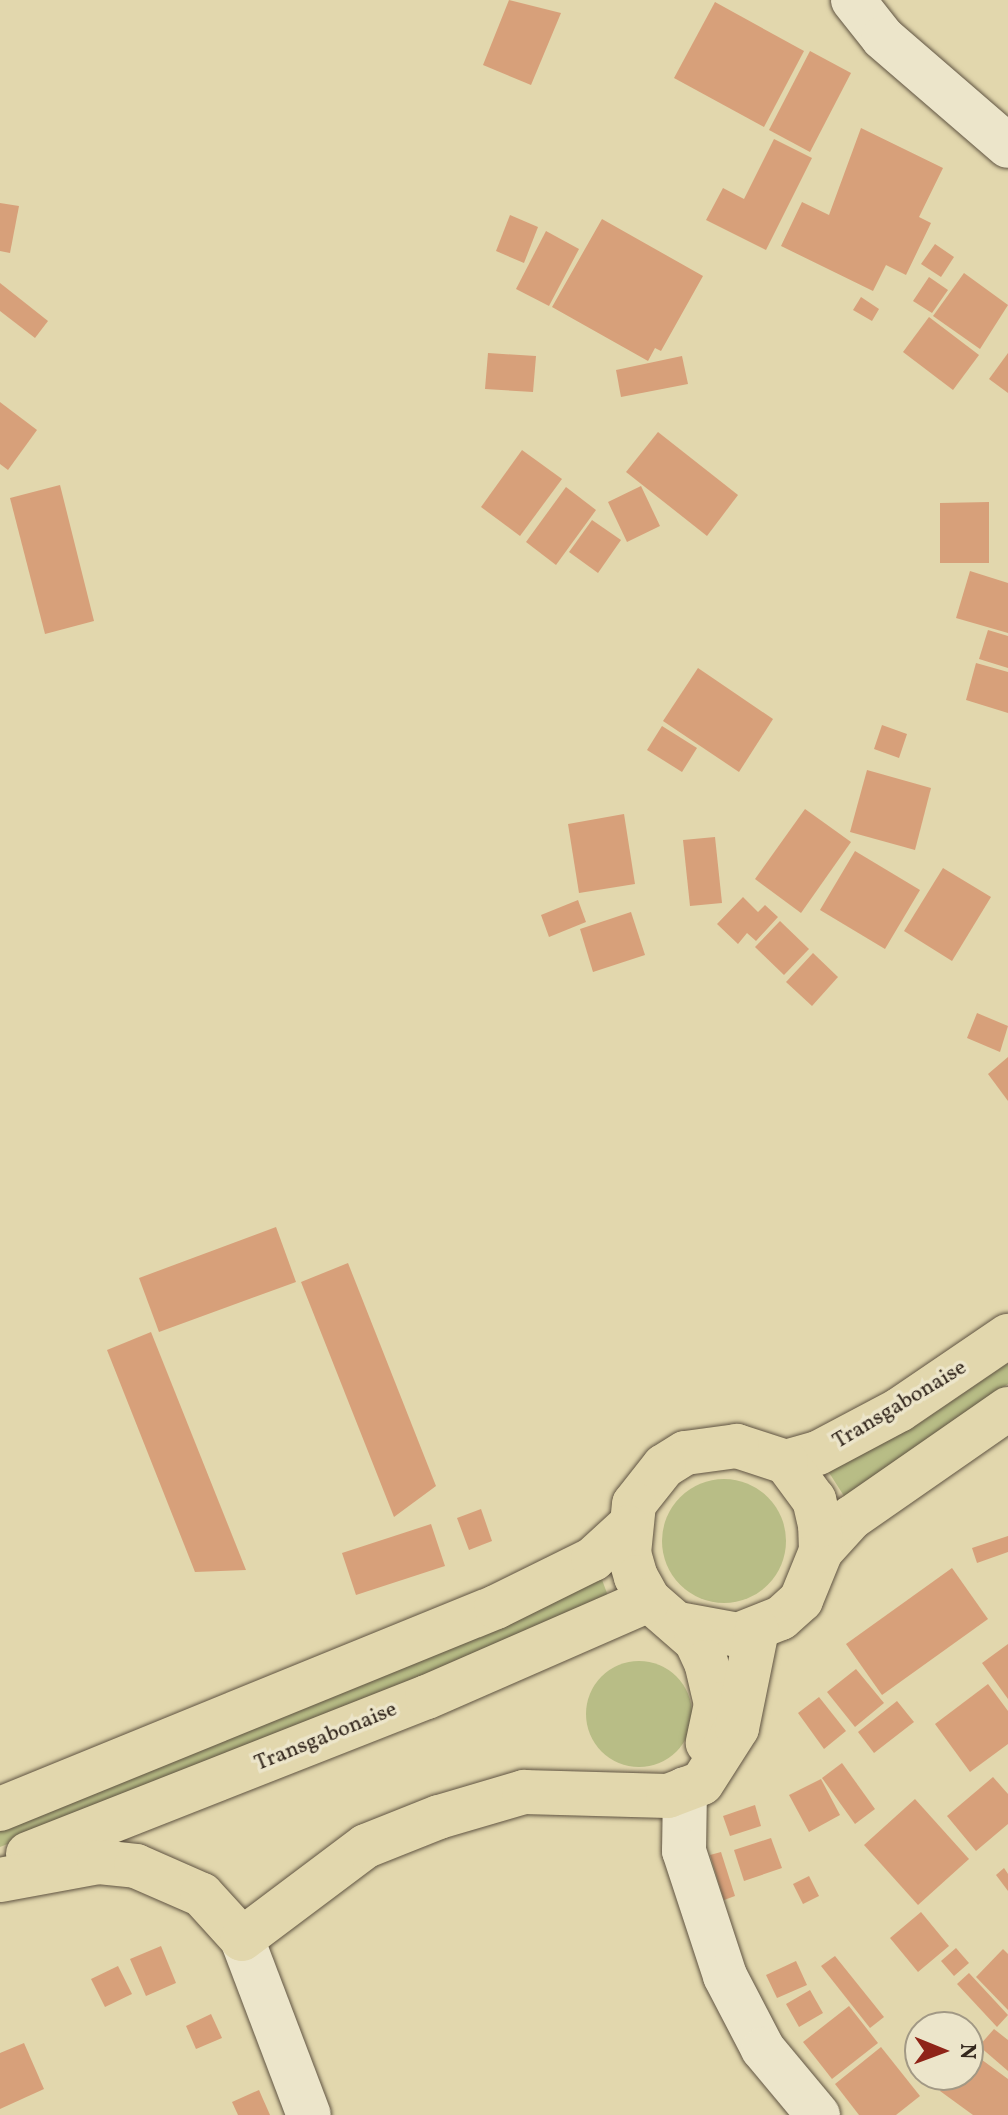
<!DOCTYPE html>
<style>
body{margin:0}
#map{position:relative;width:1008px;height:2115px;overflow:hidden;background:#e2d7ad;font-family:Vollkorn,serif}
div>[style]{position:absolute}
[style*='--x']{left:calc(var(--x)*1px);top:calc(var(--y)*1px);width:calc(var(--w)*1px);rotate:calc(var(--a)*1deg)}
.green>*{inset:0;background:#b8bd86}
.round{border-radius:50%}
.building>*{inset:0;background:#d7a07a}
.roads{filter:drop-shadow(0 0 2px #605442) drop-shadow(0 0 2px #605442)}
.minor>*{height:44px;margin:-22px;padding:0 22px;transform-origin:22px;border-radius:22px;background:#ece5ca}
.highway>*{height:44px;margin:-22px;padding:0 22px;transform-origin:22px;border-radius:22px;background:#e2d7ad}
span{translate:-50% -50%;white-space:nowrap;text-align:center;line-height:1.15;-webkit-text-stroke:7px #ece5ca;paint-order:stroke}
.street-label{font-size:22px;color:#34281e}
.north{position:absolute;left:904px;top:2011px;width:80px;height:80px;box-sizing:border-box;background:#ece5ca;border:2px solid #a29985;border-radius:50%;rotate:91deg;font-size:22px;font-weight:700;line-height:32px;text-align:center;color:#34281e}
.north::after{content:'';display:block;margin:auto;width:28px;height:36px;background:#8f2418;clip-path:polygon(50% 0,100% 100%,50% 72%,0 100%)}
</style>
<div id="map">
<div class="green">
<div style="clip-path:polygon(1008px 1363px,1008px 1384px,844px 1496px,828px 1471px,914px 1427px)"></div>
<div class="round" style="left:662px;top:1479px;width:124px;height:124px"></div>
<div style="clip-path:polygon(601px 1577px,611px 1604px,0 1847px,0 1830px)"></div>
<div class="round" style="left:586px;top:1661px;width:106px;height:106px"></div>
</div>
<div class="building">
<div style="clip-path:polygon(509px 0,561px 13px,531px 85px,483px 65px)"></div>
<div style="clip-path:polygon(715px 2px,804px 51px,764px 127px,674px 78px)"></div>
<div style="clip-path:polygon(810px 51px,851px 73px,810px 152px,769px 130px)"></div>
<div style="clip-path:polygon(861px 128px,943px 168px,919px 217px,931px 223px,906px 275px,886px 265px,873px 291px,781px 246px,802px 202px,829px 215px)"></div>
<div style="clip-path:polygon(774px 139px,812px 158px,766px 250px,706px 220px,723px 188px,744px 199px)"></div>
<div style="clip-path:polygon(0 203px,19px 206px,10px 253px,0 251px)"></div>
<div style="clip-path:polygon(510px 215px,538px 227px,524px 263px,496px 251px)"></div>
<div style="clip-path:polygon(602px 219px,703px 276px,661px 351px,655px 348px,648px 361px,552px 307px)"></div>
<div style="clip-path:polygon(546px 231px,579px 249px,549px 306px,516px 289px)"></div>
<div style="clip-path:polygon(935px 244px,954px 257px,941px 277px,921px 264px)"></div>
<div style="clip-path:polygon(964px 273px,1008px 305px,980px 349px,933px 316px)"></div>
<div style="clip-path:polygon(929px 277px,948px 290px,932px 313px,913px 301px)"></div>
<div style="clip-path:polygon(0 283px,48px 321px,35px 338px,0 311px)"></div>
<div style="clip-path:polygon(861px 297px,879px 309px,872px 321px,853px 310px)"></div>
<div style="clip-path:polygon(929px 317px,979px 355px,953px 390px,903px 352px)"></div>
<div style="clip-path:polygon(488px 353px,536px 356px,533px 392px,485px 389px)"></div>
<div style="clip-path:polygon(1008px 353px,1008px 393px,989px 379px)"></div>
<div style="clip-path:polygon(682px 356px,688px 384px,621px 397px,616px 370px)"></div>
<div style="clip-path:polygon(0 402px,37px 430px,8px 470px,0 464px)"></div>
<div style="clip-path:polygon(658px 432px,738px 495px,707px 536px,626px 472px)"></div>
<div style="clip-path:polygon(522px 450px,562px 479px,520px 536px,481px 507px)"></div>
<div style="clip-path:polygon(60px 485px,94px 621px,45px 634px,10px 498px)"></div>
<div style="clip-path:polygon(641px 486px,660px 526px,627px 542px,608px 502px)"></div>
<div style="clip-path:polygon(566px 487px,596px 510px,556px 565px,526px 542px)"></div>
<div style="clip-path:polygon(989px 502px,989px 563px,940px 563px,940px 503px)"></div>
<div style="clip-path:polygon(592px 520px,621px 540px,598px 573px,569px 552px)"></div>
<div style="clip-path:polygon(970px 571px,1008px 583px,1008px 633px,956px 618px)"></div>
<div style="clip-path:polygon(988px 630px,1008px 636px,1008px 668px,979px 659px)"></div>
<div style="clip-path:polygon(976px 663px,1008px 672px,1008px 713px,966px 700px)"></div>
<div style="clip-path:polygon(698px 668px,773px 719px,739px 772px,663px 721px)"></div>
<div style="clip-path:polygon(882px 725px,907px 734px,899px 758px,874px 749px)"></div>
<div style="clip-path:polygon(662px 726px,697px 748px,682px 772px,647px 750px)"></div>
<div style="clip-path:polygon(867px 770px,931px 788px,915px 850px,850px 832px)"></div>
<div style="clip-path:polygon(805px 809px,851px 842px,801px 913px,755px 879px)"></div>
<div style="clip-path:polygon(624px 814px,635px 884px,579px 893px,568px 824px)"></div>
<div style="clip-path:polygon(715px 837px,722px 903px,690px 906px,683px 840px)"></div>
<div style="clip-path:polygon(855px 851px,920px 890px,885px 949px,820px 910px)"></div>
<div style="clip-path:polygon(943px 868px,991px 897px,952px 961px,904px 931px)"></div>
<div style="clip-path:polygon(743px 897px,758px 912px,765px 905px,778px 917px,756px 941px,747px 933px,738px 944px,717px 924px)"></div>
<div style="clip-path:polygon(578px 900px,586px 922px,549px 937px,541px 915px)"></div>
<div style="clip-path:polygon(631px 912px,645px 955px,593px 972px,580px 929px)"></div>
<div style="clip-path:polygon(780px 921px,809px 949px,784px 975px,755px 947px)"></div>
<div style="clip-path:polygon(813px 953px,838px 977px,812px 1006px,786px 982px)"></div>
<div style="clip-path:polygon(977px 1013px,1008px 1026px,1000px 1052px,967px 1038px)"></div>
<div style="clip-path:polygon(1008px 1057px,1008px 1101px,988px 1074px)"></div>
<div style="clip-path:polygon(276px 1227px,296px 1282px,159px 1332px,139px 1278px)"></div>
<div style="clip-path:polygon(348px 1263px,436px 1486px,394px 1517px,301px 1282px)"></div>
<div style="clip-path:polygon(151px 1332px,246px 1570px,195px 1572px,107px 1350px)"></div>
<div style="clip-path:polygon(481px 1509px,492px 1541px,469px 1550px,457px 1518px)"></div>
<div style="clip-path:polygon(431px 1524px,445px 1566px,356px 1595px,342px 1553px)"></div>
<div style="clip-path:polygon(1008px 1536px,1008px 1552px,977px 1563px,972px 1548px)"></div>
<div style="clip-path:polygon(952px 1568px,988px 1619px,882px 1695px,846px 1644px)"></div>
<div style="clip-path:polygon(1008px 1644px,1008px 1699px,982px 1663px)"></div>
<div style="clip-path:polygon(856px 1669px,884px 1703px,855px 1727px,827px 1692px)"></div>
<div style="clip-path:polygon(988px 1684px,1008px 1711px,1008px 1744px,970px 1772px,935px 1724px)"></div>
<div style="clip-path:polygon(819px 1697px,846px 1731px,824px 1749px,798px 1713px)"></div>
<div style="clip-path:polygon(897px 1701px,914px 1722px,874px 1753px,858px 1732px)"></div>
<div style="clip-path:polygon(842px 1763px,875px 1809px,855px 1824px,822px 1778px)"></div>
<div style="clip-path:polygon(993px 1777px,1008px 1794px,1008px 1824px,976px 1851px,947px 1816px)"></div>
<div style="clip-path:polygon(821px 1779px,840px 1815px,809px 1832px,789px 1795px)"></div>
<div style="clip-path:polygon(915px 1799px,969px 1859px,918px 1905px,864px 1845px)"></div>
<div style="clip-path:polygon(755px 1805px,761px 1826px,730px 1836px,723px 1816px)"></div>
<div style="clip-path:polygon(771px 1838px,782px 1868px,744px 1881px,734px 1850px)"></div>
<div style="clip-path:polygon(721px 1852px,735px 1896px,724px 1900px,710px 1855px)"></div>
<div style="clip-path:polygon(1004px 1868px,1008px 1874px,1008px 1891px,996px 1875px)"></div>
<div style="clip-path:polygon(809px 1876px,819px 1896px,803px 1904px,793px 1884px)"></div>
<div style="clip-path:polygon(921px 1912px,949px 1946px,918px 1972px,890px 1938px)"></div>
<div style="clip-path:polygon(161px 1946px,176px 1983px,146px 1996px,130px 1959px)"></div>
<div style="clip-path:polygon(956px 1948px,969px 1963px,954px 1976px,941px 1961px)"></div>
<div style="clip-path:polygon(1003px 1949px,1008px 1954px,1008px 2010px,976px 1977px)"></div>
<div style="clip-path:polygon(835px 1956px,884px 2017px,870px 2028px,821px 1966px)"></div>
<div style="clip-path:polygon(796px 1961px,807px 1985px,777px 1998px,766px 1975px)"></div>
<div style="clip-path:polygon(118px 1966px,132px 1994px,105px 2007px,91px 1979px)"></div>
<div style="clip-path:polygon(969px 1973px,1008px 2015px,997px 2027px,957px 1984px)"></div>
<div style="clip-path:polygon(810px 1990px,823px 2013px,799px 2027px,786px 2004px)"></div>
<div style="clip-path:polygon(849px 2006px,878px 2043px,832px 2079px,803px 2042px)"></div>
<div style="clip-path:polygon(211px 2014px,222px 2038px,196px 2049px,186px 2026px)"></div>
<div style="clip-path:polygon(994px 2029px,1008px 2040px,1008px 2071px,979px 2046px)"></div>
<div style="clip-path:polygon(24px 2043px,44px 2089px,0 2109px,0 2053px)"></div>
<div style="clip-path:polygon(881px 2047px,920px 2096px,896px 2115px,859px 2115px,835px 2084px)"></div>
<div style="clip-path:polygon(970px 2051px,1008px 2079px,1008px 2115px,973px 2115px,940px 2091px,952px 2075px,968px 2075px)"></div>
<div style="clip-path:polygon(259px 2090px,270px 2115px,238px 2115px,232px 2102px)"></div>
</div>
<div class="roads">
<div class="minor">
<div style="--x:853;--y:0;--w:48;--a:51.7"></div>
<div style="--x:883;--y:38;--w:165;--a:40.8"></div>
<div style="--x:685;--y:1789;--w:62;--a:90.9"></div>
<div style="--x:684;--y:1851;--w:132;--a:71.8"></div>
<div style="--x:725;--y:1976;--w:82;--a:62.5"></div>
<div style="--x:763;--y:2049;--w:86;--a:50.2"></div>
<div style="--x:242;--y:1939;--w:188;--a:69.2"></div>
</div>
<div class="highway">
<div style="--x:786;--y:1462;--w:33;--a:-16"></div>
<div style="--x:818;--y:1453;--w:92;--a:-28"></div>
<div style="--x:899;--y:1410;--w:132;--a:-34.2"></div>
<div style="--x:821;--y:1551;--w:45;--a:-47.7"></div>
<div style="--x:851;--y:1518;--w:191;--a:-34.8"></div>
<div style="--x:678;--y:1624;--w:61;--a:10.4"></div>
<div style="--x:738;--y:1635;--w:46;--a:-21.6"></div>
<div style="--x:781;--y:1618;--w:27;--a:-42"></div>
<div style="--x:801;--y:1600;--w:53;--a:-67.8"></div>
<div style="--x:821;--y:1551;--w:26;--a:-92"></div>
<div style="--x:820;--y:1525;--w:26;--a:-103"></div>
<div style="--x:814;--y:1500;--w:47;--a:-126.4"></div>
<div style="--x:786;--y:1462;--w:52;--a:-161.9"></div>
<div style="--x:737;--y:1446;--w:52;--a:172.3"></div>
<div style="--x:685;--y:1453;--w:25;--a:148"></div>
<div style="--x:664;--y:1466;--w:48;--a:128.3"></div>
<div style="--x:634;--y:1504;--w:49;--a:95.8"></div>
<div style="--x:629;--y:1553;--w:25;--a:74"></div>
<div style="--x:636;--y:1577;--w:26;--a:61"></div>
<div style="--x:649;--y:1600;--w:62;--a:41.1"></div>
<div style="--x:696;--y:1641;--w:23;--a:65"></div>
<div style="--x:706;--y:1662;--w:43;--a:76.6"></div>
<div style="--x:716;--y:1704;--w:40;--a:102"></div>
<div style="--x:0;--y:1809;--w:536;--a:-22.16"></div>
<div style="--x:496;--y:1607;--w:108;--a:-26.3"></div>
<div style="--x:593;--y:1559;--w:47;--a:-42.4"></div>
<div style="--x:28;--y:1854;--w:429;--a:-21.5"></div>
<div style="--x:427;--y:1697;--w:242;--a:-23.6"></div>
<div style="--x:0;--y:1880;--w:101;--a:-10.3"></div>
<div style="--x:99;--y:1862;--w:37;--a:6"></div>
<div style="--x:136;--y:1866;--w:72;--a:23.7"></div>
<div style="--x:202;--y:1895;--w:59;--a:47.7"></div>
<div style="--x:242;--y:1939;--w:155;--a:-36.9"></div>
<div style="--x:366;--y:1846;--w:79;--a:-21.7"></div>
<div style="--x:439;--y:1817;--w:89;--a:-16.4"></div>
<div style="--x:524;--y:1792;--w:144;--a:1.6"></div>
<div style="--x:668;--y:1796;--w:36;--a:-21"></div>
<div style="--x:702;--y:1783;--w:65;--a:-57.5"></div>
<div style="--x:737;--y:1728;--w:100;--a:-78.5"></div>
</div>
</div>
<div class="street-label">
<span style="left:900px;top:1405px;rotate:-31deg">Transgabonaise</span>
<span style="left:326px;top:1737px;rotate:-22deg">Transgabonaise</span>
</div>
<div class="north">N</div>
</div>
